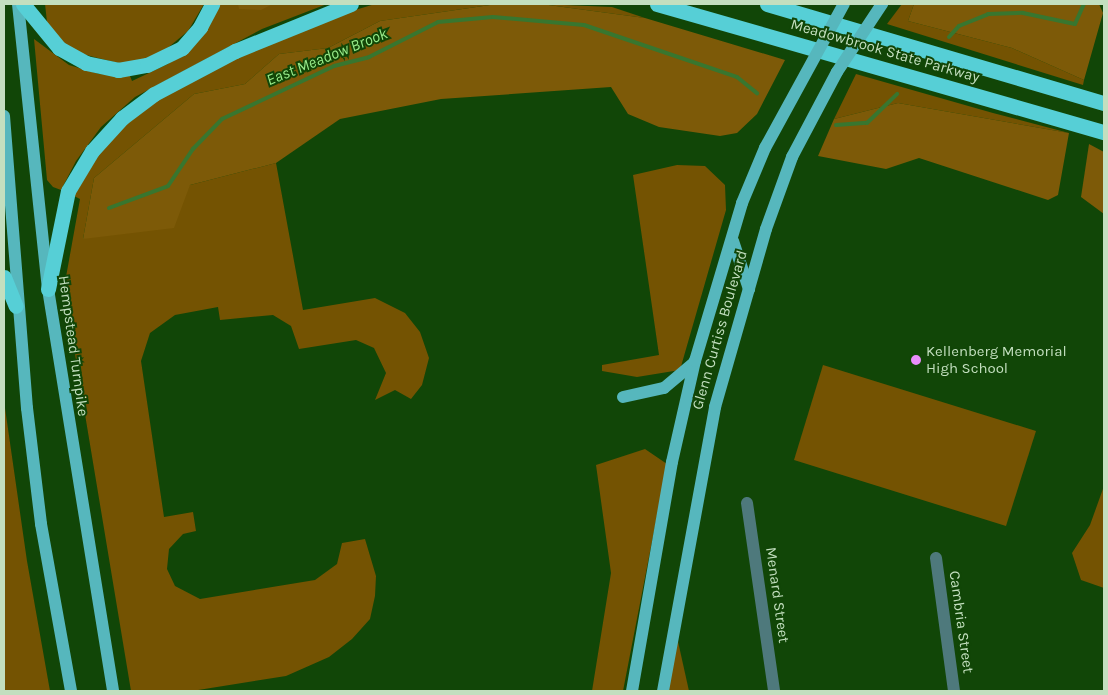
<!DOCTYPE html>
<style>
body{margin:0}
#map{position:relative;width:1108px;height:695px;overflow:hidden;background:#114607;font-family:Karla,sans-serif}
div>[style]{position:absolute}
[style*='--x']{left:calc(var(--x)*1px);top:calc(var(--y)*1px);width:calc(var(--w)*1px);rotate:calc(var(--a)*1deg)}
.green>*{inset:0;background:#745302}
.forest>*{inset:0;background:#7d5a08}
.stream>*{height:4px;margin:-2px;padding:0 2px;transform-origin:2px;border-radius:2px;background:#38762f}
.minor>*{height:12px;margin:-6px;padding:0 6px;transform-origin:6px;border-radius:6px;background:#4e797c}
.major>*{height:12px;margin:-6px;padding:0 6px;transform-origin:6px;border-radius:6px;background:#56b7bd}
.highway>*{height:15px;margin:-7.5px;padding:0 7.5px;transform-origin:7.5px;border-radius:7.5px;background:#56cfd6}
.major-bridge>*{height:12px;margin:-6px;padding:0 6px;transform-origin:6px;border-radius:6px;background:#56b7bd}
.dots>*{width:14px;height:14px;translate:-50% -50%;box-sizing:border-box;border:2px solid #114607;border-radius:50%}
span{translate:-50% -50%;white-space:nowrap;text-align:center;line-height:1.15;-webkit-text-stroke:4px #114607;paint-order:stroke}
.street-label{font-size:15px;color:#c3dfbf}
.poi-label{font-size:15px;color:#c3dfbf}
.left{translate:0 -50%;text-align:left}
.water-label{font-size:16px;color:#98eb8a;font-style:italic}
.frame{position:absolute;inset:0;border:5px solid #c3dfbf;pointer-events:none}
</style>
<div id="map">
<div class="green">
<div style="clip-path:polygon(45px 4px,204px 4px,188px 31px,158px 56px,122px 64px,78px 53px,48px 31px)"></div>
<div style="clip-path:polygon(217px 4px,327px 4px,262px 29px,135px 97px,101px 127px,76px 161px,61px 190px,53px 187px,47px 180px,34px 39px,69px 65px,99px 74px,130px 76px,132px 81px,168px 64px,195px 43px)"></div>
<div style="clip-path:polygon(375px 4px,497px 4px,380px 21px,328px 48px,279px 54px,245px 84px,194px 94px,94px 178px,83px 239px,190px 185px,276px 163px,303px 310px,375px 298px,405px 313px,420px 332px,429px 358px,422px 385px,411px 399px,395px 390px,375px 400px,386px 373px,374px 348px,356px 340px,299px 349px,291px 326px,273px 315px,220px 320px,218px 307px,175px 315px,150px 333px,141px 361px,164px 517px,193px 512px,196px 531px,183px 534px,169px 549px,167px 569px,175px 586px,200px 599px,315px 580px,337px 564px,342px 543px,365px 539px,376px 576px,375px 596px,370px 619px,352px 639px,329px 657px,286px 676px,192px 691px,131px 691px,64px 288px,80px 199px,74px 196px,88px 165px,111px 137px,148px 106px,199px 74px,335px 16px)"></div>
<div style="clip-path:polygon(541px 4px,612px 7px,645px 18px)"></div>
<div style="clip-path:polygon(902px 4px,914px 4px,908px 21px,1012px 48px,1084px 80px,1083px 85px,887px 24px)"></div>
<div style="clip-path:polygon(856px 74px,993px 113px,1069px 133px,898px 103px,834px 119px)"></div>
<div style="clip-path:polygon(677px 165px,705px 166px,725px 185px,726px 210px,680px 370px,637px 377px,602px 371px,602px 365px,659px 355px,633px 175px)"></div>
<div style="clip-path:polygon(823px 365px,1036px 431px,1006px 526px,794px 460px)"></div>
<div style="clip-path:polygon(4px 401px,27px 561px,50px 691px,4px 691px)"></div>
<div style="clip-path:polygon(645px 449px,667px 464px,623px 691px,592px 691px,611px 573px,596px 465px)"></div>
<div style="clip-path:polygon(1104px 486px,1104px 588px,1081px 580px,1072px 553px,1090px 525px)"></div>
<div style="clip-path:polygon(675px 628px,689px 691px,665px 691px)"></div>
</div>
<div class="forest">
<div style="clip-path:polygon(238px 4px,273px 4px,261px 10px,239px 9px)"></div>
<div style="clip-path:polygon(497px 4px,541px 4px,645px 18px,785px 60px,757px 114px,737px 133px,720px 136px,659px 127px,628px 114px,611px 87px,441px 99px,340px 119px,276px 163px,190px 185px,174px 228px,83px 239px,94px 178px,194px 94px,245px 84px,279px 54px,328px 48px,380px 21px)"></div>
<div style="clip-path:polygon(914px 4px,1099px 4px,1103px 13px,1084px 80px,1012px 48px,908px 21px)"></div>
<div style="clip-path:polygon(898px 103px,1069px 133px,1058px 195px,1048px 200px,919px 158px,886px 169px,818px 156px,834px 119px)"></div>
<div style="clip-path:polygon(1089px 144px,1104px 152px,1104px 214px,1081px 197px)"></div>
</div>
<div class="stream">
<div style="--x:949;--y:37;--w:15;--a:-48"></div>
<div style="--x:959;--y:26;--w:31;--a:-22"></div>
<div style="--x:988;--y:14;--w:35;--a:-2"></div>
<div style="--x:1023;--y:13;--w:53;--a:11.9"></div>
<div style="--x:1075;--y:24;--w:22;--a:-66"></div>
<div style="--x:836;--y:125;--w:31;--a:-4"></div>
<div style="--x:867;--y:123;--w:42;--a:-44"></div>
<div style="--x:109;--y:208;--w:63;--a:-20.4"></div>
<div style="--x:168;--y:186;--w:45;--a:-56"></div>
<div style="--x:193;--y:149;--w:42;--a:-46"></div>
<div style="--x:222;--y:119;--w:124;--a:-25.3"></div>
<div style="--x:334;--y:66;--w:36;--a:-14"></div>
<div style="--x:369;--y:57;--w:77;--a:-26.9"></div>
<div style="--x:438;--y:22;--w:55;--a:-5.2"></div>
<div style="--x:493;--y:17;--w:91;--a:5"></div>
<div style="--x:584;--y:25;--w:162;--a:18.8"></div>
<div style="--x:737;--y:77;--w:26;--a:39"></div>
</div>
<div class="minor">
<div style="--x:747;--y:503;--w:190;--a:81.8"></div>
<div style="--x:936;--y:558;--w:134;--a:82.3"></div>
</div>
<div class="major">
<div style="--x:18;--y:4;--w:287;--a:84"></div>
<div style="--x:48;--y:289;--w:407;--a:80.8"></div>
<div style="--x:4;--y:116;--w:293;--a:85.5"></div>
<div style="--x:27;--y:408;--w:117;--a:83.1"></div>
<div style="--x:41;--y:524;--w:170;--a:79.8"></div>
<div style="--x:733;--y:241;--w:51;--a:71.6"></div>
<div style="--x:623;--y:397;--w:42;--a:-12.4"></div>
<div style="--x:664;--y:388;--w:39;--a:-40"></div>
<div style="--x:632;--y:691;--w:232;--a:-80.1"></div>
<div style="--x:672;--y:462;--w:104;--a:-77.2"></div>
<div style="--x:695;--y:361;--w:165;--a:-73.4"></div>
<div style="--x:742;--y:203;--w:60;--a:-67.3"></div>
<div style="--x:663;--y:691;--w:289;--a:-79.6"></div>
<div style="--x:715;--y:407;--w:185;--a:-74"></div>
<div style="--x:766;--y:229;--w:77;--a:-70.1"></div>
</div>
<div class="highway">
<div style="--x:23;--y:4;--w:57;--a:50.7"></div>
<div style="--x:59;--y:48;--w:31;--a:29"></div>
<div style="--x:86;--y:63;--w:33;--a:12"></div>
<div style="--x:118;--y:70;--w:29;--a:-10"></div>
<div style="--x:147;--y:65;--w:39;--a:-26"></div>
<div style="--x:182;--y:48;--w:28;--a:-49"></div>
<div style="--x:200;--y:27;--w:26;--a:-62"></div>
<div style="--x:657;--y:4;--w:465;--a:16"></div>
<div style="--x:767;--y:4;--w:351;--a:16.4"></div>
<div style="--x:4;--y:277;--w:31;--a:68"></div>
<div style="--x:48;--y:289;--w:100;--a:-78.5"></div>
<div style="--x:68;--y:191;--w:47;--a:-59"></div>
<div style="--x:92;--y:151;--w:45;--a:-47.7"></div>
<div style="--x:122;--y:118;--w:40;--a:-37"></div>
<div style="--x:154;--y:94;--w:92;--a:-28"></div>
<div style="--x:235;--y:51;--w:125;--a:-22.1"></div>
</div>
<div class="major-bridge">
<div style="--x:765;--y:148;--w:164;--a:-61.3"></div>
<div style="--x:792;--y:157;--w:96;--a:-62.1"></div>
<div style="--x:837;--y:72;--w:82;--a:-56.5"></div>
</div>
<div class="dots">
<div style="left:916px;top:360px;background:#ea8dfc"></div>
</div>
<div class="street-label">
<span style="left:885px;top:51px;rotate:16deg">Meadowbrook State Parkway</span>
<span style="left:720px;top:330px;rotate:-74deg">Glenn Curtiss Boulevard</span>
<span style="left:73px;top:346px;rotate:82deg">Hempstead Turnpike</span>
<span style="left:777px;top:595px;rotate:82deg">Menard Street</span>
<span style="left:961px;top:622px;rotate:82deg">Cambria Street</span>
</div>
<div class="poi-label">
<span class="left" style="left:926px;top:360px">Kellenberg Memorial<br>High School</span>
</div>
<div class="water-label">
<span style="left:327px;top:57px;rotate:-22deg">East Meadow Brook</span>
</div>
<div class="frame"></div>
</div>
